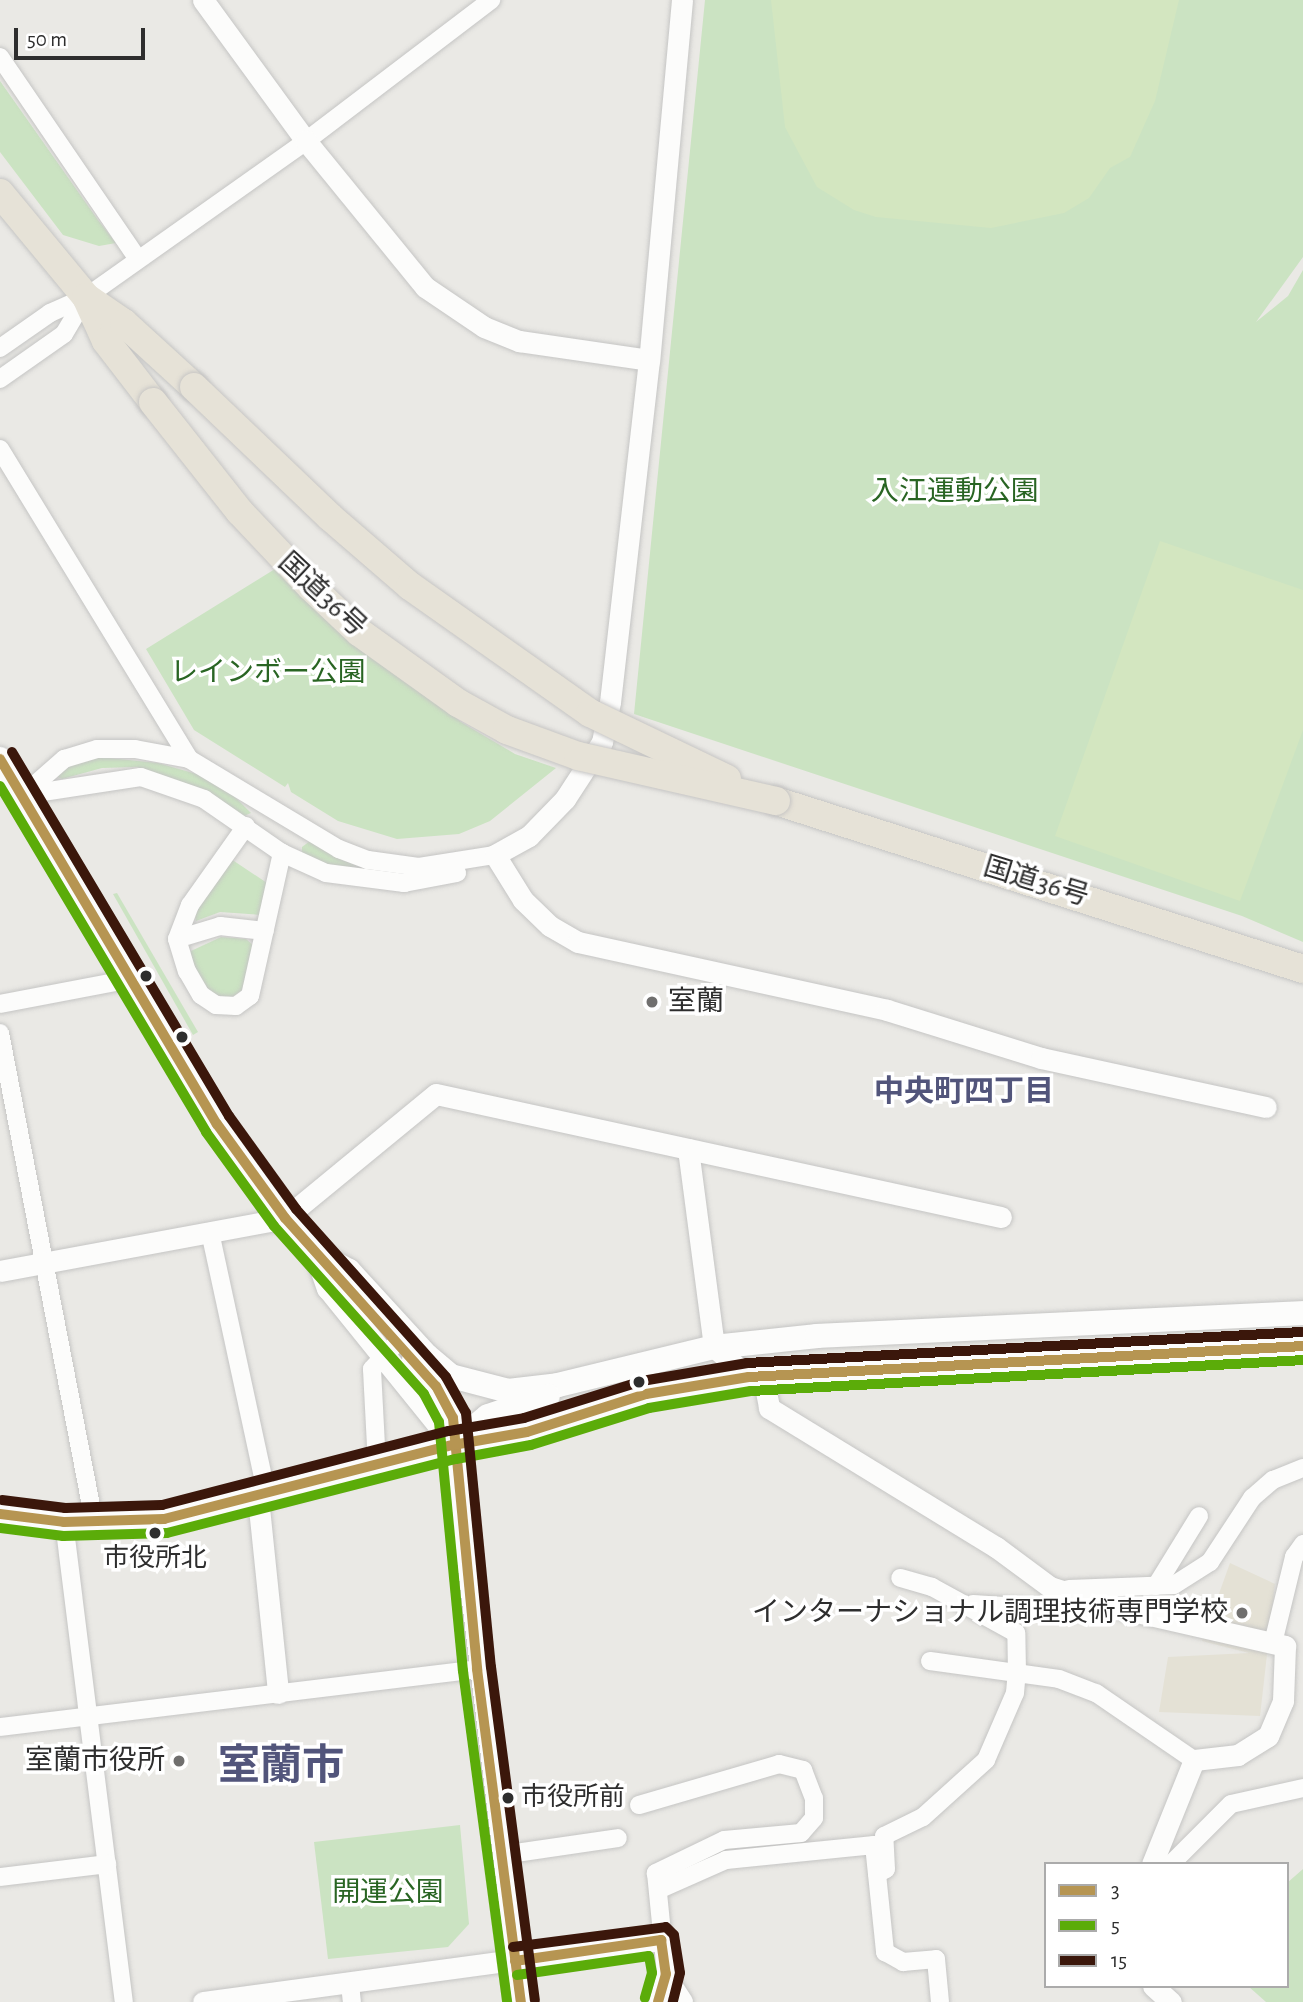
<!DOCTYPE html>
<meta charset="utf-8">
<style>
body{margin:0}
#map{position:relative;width:1303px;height:2002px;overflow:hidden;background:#eae9e5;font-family:"Alegreya Sans","Noto Sans JP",sans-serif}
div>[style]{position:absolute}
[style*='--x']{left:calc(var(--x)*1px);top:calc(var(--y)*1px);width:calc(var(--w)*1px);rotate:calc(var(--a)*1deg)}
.education>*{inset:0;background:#e4e1d5}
.green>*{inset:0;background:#cbe3c2}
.pitch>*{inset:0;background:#d3e6c0}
.roads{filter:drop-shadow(0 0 2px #c5c5c4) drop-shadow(0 0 2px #c5c5c4)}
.minor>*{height:18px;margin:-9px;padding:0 9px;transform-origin:9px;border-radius:9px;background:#fcfcfb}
.tertiary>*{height:21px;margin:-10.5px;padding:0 10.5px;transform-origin:10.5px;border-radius:10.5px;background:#fcfcfb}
.secondary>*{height:24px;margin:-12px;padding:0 12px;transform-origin:12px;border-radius:12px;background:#fcfcfb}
.trunk>*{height:28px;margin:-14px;padding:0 14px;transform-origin:14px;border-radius:14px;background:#e6e2d7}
.bridges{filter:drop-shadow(0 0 2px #c6c5c4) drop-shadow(0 0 2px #c6c5c4)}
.trunk-bridge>*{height:28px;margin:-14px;padding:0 14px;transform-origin:14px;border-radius:14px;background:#e6e2d7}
.bus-1>*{height:10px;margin:-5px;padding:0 5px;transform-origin:5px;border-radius:5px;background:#b69552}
.bus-2>*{height:10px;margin:-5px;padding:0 5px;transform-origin:5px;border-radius:5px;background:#5bac09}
.bus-3>*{height:10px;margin:-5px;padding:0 5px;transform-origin:5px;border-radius:5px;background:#3b170b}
.dots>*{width:19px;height:19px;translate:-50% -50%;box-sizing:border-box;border:4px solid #fff;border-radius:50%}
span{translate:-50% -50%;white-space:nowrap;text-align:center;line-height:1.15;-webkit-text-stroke:7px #fff;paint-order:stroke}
.bus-label{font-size:26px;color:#2e2e2e}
.left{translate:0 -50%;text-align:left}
.park-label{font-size:28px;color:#296523}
.street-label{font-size:28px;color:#2e2e2e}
.poi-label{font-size:28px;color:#2e2e2e}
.right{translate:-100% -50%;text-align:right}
.neighbourhood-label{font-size:30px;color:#52557b;font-weight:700}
.town-label{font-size:42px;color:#52557b;font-weight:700}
.legend{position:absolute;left:1044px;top:1862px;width:245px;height:126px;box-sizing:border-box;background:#fff;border:2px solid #ababab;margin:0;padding:9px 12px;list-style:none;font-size:21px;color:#2e2e2e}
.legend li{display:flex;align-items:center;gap:14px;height:35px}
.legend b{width:35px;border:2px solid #ababab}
.scale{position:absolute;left:14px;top:28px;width:131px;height:32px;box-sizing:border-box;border:4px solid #2e2e2e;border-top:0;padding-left:9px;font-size:21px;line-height:24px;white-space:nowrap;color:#2e2e2e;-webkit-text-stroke:5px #fff;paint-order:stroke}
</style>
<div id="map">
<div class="education">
<div style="clip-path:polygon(1230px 1563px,1275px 1584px,1260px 1716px,1159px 1712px,1168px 1657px,1249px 1653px,1202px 1641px)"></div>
</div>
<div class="green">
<div style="clip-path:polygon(705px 0,1303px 0,1303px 257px,1256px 322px,1288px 296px,1303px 270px,1303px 942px,1242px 916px,634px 714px)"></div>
<div style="clip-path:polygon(0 81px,98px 220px,116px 243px,99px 246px,63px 235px,0 152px)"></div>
<div style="clip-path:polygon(275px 569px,461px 722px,515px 754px,556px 768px,490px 821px,459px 834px,397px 839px,338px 821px,291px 792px,288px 783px,285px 787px,194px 730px,146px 649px)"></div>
<div style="clip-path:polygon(99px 757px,158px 763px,200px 775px,229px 791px,251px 813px,244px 816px,219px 799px,137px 767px,102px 768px,62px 779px,56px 776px,57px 769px)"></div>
<div style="clip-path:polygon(310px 841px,389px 871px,347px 872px,302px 856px,302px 847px)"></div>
<div style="clip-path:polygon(231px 859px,270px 885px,262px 915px,220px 912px,196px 921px,194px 913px)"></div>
<div style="clip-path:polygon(117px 893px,198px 1032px,193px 1035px,113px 894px)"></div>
<div style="clip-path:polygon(221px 937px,246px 939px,254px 946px,244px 989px,231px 998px,210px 994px,189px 959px,191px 951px)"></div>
<div style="clip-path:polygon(460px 1825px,469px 1924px,448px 1947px,328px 1959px,314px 1842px)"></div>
<div style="clip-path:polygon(1303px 1869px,1303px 2002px,1266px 2002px,1248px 1986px,1287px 1986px,1287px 1883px)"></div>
</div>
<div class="pitch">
<div style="clip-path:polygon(771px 0,1179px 0,1155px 101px,1130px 157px,1110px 168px,1089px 198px,1064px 213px,991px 228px,876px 217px,854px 210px,817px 187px,785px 127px)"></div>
<div style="clip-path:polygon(1160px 541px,1303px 590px,1303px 730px,1240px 901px,1055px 836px)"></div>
</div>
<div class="roads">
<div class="minor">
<div style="--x:0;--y:57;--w:245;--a:55.7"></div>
<div style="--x:0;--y:348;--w:61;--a:-35"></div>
<div style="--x:50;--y:313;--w:39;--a:-24"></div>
<div style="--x:86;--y:297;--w:270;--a:-35.3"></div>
<div style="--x:306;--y:141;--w:233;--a:-37.3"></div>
<div style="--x:0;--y:379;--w:78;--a:-35.1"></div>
<div style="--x:64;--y:334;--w:43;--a:-59.3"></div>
<div style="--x:0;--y:449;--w:363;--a:58.6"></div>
<div style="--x:23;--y:795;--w:55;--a:-41.3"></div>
<div style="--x:64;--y:759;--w:34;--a:-17"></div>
<div style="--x:97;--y:749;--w:38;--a:0"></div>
<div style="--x:135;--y:749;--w:55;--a:10.5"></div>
<div style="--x:189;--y:759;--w:175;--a:31"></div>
<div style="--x:339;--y:849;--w:31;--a:21"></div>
<div style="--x:368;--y:860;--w:51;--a:7.8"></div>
<div style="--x:419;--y:867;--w:77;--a:-9"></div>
<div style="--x:23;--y:795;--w:119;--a:-8.7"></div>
<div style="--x:141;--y:777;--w:67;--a:19.2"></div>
<div style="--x:204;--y:799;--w:95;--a:34.7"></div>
<div style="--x:282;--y:853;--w:48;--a:24.4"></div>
<div style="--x:326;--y:873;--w:79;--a:7.3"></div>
<div style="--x:404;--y:883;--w:54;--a:-10.7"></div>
<div style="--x:246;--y:826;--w:97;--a:125.3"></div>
<div style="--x:190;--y:905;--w:36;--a:111"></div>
<div style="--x:177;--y:939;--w:34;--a:73"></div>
<div style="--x:187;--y:971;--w:28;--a:60"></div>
<div style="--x:201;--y:995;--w:18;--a:34"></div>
<div style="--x:216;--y:1005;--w:20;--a:3"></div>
<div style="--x:236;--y:1006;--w:17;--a:-36"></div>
<div style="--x:250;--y:996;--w:147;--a:-77.4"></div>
<div style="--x:177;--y:939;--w:45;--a:-16.8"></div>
<div style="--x:220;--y:926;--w:45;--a:6.3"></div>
<div style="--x:0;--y:1004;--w:133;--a:-10.8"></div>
<div style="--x:0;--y:1033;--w:498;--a:79.1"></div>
<div style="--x:210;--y:1232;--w:270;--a:77.8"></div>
<div style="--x:377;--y:1465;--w:96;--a:-93"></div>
<div style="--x:372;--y:1369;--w:50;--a:-46.6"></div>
<div style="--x:64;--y:1522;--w:484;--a:82.9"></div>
<div style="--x:1156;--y:1586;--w:82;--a:-58.4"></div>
<div style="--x:1069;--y:1589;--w:105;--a:-2.2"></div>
<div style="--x:1174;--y:1585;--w:43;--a:-32.6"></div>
<div style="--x:1210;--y:1562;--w:77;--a:-56.7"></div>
<div style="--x:1252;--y:1498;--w:28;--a:-41"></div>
<div style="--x:1273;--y:1480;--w:32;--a:-22"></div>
<div style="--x:973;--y:1604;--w:108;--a:3.7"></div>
<div style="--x:1081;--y:1611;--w:26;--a:-13"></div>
<div style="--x:1273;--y:1643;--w:89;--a:-76.3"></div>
<div style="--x:1294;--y:1557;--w:16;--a:-55"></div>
<div style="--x:930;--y:1661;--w:130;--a:7.9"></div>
<div style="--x:1059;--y:1679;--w:40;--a:21"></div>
<div style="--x:1096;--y:1693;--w:119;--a:34.4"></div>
<div style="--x:0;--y:1727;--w:481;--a:-6.9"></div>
<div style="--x:639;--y:1805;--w:146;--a:-16.3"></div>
<div style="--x:779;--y:1764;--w:25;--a:14"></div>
<div style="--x:803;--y:1770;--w:30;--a:69"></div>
<div style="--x:814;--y:1798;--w:20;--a:90"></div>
<div style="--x:814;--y:1818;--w:20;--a:131"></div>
<div style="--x:801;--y:1833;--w:77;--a:174.8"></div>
<div style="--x:724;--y:1840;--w:76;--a:154.1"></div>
<div style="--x:656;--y:1873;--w:101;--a:84.3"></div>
<div style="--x:666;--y:1974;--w:29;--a:106"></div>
<div style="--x:502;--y:1855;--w:117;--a:-8.3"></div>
<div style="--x:1171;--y:1864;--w:85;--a:-45"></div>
<div style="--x:1231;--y:1804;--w:74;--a:-12.5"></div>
<div style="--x:877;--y:1874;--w:10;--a:-29"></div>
<div style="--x:886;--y:1869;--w:33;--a:-93"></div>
<div style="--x:884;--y:1836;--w:43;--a:-26"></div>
<div style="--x:923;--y:1817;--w:85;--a:-42.1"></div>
<div style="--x:986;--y:1760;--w:73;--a:-66.6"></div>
<div style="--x:1015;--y:1693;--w:21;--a:-85"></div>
<div style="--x:1017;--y:1672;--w:39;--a:-91"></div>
<div style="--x:1016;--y:1633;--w:96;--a:-151.3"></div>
<div style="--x:932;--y:1587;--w:33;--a:-164"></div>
<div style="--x:0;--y:1877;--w:108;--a:-6.9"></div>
<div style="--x:658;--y:1890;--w:74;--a:-23.8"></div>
<div style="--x:726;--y:1860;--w:149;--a:-5.8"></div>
<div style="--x:874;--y:1845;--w:108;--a:84.1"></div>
<div style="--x:885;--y:1952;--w:21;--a:29"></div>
<div style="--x:903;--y:1962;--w:33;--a:-5"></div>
<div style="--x:936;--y:1959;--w:43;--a:84.7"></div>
<div style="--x:666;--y:1974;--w:33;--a:57"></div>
<div style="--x:350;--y:1984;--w:18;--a:84"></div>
</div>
<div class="tertiary">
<div style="--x:203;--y:0;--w:175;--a:53.9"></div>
<div style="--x:306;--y:141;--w:188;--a:50.8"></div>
<div style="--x:425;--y:287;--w:71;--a:34.1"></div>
<div style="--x:484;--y:327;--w:38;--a:22"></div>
<div style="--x:519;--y:341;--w:131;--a:8.3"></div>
<div style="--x:682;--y:0;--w:362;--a:95.2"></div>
<div style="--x:649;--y:360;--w:344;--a:96.5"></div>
<div style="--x:610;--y:702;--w:41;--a:101.3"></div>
<div style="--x:602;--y:742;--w:68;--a:123"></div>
<div style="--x:565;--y:799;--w:52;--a:134.2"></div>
<div style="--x:529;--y:836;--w:39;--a:151"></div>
<div style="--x:495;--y:855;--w:53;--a:58.1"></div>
<div style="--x:523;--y:900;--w:37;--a:44"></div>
<div style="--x:550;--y:926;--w:32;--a:30"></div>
<div style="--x:578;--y:942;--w:316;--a:12.4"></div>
<div style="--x:887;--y:1010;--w:161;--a:17.3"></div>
<div style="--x:1041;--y:1058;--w:230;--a:12.3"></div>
<div style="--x:688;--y:1149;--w:200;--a:82.5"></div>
<div style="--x:714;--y:1347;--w:46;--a:40.6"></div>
<div style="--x:0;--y:1271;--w:290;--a:-10.5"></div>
<div style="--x:285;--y:1218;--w:195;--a:-39.4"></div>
<div style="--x:436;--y:1094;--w:578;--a:12.28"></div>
<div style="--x:763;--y:1376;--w:33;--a:79"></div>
<div style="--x:769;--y:1408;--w:266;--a:31.5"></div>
<div style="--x:996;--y:1547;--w:67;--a:36.5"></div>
<div style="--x:1050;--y:1587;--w:59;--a:17.8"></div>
<div style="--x:1106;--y:1605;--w:184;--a:12.9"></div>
<div style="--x:1285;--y:1646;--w:55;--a:92.1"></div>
<div style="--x:1283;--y:1701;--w:38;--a:113"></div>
<div style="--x:1268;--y:1736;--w:36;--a:148"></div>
<div style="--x:1238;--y:1755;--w:44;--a:173.5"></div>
<div style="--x:1194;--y:1760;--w:112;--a:112"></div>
<div style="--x:453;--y:1445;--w:561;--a:83.04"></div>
<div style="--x:258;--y:1498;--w:196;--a:84.1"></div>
<div style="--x:1153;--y:1986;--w:24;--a:42"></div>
<div style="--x:203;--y:2002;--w:462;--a:-7.7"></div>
</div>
<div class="secondary">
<div style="--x:0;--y:759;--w:425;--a:59.3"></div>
<div style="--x:217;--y:1124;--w:116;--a:54.1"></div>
<div style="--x:285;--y:1218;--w:64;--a:46.9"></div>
<div style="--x:317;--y:1254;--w:36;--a:28"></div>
<div style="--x:349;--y:1271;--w:115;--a:47.5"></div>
<div style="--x:427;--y:1356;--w:31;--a:40"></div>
<div style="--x:451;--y:1376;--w:59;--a:14.7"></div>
<div style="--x:508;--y:1391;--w:50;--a:-6.8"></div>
<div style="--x:558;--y:1385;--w:161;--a:-13.7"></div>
<div style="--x:714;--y:1347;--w:104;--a:-6.1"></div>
<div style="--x:817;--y:1336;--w:487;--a:-2.7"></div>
<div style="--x:317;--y:1254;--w:36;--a:71"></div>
<div style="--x:329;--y:1288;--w:188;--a:51.1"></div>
<div style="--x:414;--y:1360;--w:70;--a:56.1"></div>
<div style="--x:453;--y:1418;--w:27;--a:90"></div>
<div style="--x:453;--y:1445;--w:45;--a:-39.6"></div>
<div style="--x:488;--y:1416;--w:63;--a:-18.4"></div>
<div style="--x:0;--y:1514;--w:64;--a:7.1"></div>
<div style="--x:64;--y:1522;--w:100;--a:-1.7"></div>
<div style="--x:164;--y:1519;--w:96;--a:-12.6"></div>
<div style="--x:258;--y:1498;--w:202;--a:-15.2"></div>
<div style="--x:453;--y:1445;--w:75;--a:-10"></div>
<div style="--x:527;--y:1432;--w:125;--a:-17.7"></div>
<div style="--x:646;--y:1394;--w:104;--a:-9.4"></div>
<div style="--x:749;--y:1377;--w:555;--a:-3.2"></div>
</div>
<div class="trunk">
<div style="--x:0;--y:193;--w:135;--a:50.4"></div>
<div style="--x:86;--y:297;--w:48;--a:65.6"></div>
<div style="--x:106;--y:341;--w:77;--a:52.4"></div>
<div style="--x:86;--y:297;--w:46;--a:34.4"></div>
<div style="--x:124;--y:323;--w:95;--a:42.4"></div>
<div style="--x:776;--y:801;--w:553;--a:17.68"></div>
</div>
</div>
<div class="bridges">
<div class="trunk-bridge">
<div style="--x:194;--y:387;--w:188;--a:43.7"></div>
<div style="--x:330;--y:517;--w:106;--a:40.8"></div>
<div style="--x:410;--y:586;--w:220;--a:35.2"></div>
<div style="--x:590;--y:713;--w:152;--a:25.7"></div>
<div style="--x:153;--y:402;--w:140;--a:51.7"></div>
<div style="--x:240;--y:512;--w:103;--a:46.6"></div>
<div style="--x:311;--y:587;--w:66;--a:43.2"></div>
<div style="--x:359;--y:632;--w:122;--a:35.6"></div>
<div style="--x:458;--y:703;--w:56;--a:28.9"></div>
<div style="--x:507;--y:730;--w:76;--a:20.1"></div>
<div style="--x:578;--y:756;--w:203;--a:12.8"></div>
</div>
</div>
<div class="bus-1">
<div style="--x:0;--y:759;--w:425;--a:59.3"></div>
<div style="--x:217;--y:1124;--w:116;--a:54.1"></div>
<div style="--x:285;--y:1218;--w:226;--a:48.1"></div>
<div style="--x:436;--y:1386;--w:36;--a:62"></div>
<div style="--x:453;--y:1418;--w:252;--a:84.5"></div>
<div style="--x:477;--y:1669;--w:336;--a:82.5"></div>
<div style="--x:0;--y:1514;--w:64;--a:7.1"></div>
<div style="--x:64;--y:1522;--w:100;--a:-1.7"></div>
<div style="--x:164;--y:1519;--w:298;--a:-14.4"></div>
<div style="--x:453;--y:1445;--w:75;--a:-10"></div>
<div style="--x:527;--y:1432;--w:125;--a:-17.7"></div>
<div style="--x:646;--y:1394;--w:104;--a:-9.4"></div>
<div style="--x:749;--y:1377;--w:555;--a:-3.2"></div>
<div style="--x:515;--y:1961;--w:148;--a:-8.2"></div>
<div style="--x:661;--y:1940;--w:34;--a:82"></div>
<div style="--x:666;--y:1974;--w:29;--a:106"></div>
</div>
<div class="bus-2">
<div style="--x:0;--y:786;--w:403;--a:59.2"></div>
<div style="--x:206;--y:1132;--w:116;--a:54.1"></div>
<div style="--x:274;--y:1226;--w:225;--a:48.2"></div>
<div style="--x:424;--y:1394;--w:32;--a:62"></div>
<div style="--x:439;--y:1422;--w:250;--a:84.5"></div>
<div style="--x:463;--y:1671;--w:334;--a:82.4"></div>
<div style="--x:0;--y:1528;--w:64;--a:7.2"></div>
<div style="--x:63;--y:1536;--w:104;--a:-1.7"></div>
<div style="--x:167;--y:1533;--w:298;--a:-14.4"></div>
<div style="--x:456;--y:1459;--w:76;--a:-10.6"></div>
<div style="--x:531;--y:1445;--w:124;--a:-17.4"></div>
<div style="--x:649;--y:1408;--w:103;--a:-9.5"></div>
<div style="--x:751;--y:1391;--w:553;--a:-3.21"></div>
<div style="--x:517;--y:1975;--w:133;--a:-8.2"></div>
<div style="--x:649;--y:1956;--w:17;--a:80"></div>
<div style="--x:652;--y:1973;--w:26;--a:106"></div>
</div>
<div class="bus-3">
<div style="--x:12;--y:752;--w:424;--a:59.2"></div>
<div style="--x:229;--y:1116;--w:115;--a:54.2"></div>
<div style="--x:296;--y:1209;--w:225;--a:48.2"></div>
<div style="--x:446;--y:1377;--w:41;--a:60.9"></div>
<div style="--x:466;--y:1413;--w:255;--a:84.4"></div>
<div style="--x:491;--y:1667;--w:336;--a:82.5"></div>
<div style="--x:2;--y:1500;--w:64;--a:7.2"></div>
<div style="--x:65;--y:1508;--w:97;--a:-1.8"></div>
<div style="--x:162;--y:1505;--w:296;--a:-14.5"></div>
<div style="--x:449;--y:1431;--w:76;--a:-9.8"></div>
<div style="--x:524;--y:1418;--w:124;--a:-17.4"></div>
<div style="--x:642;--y:1381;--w:107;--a:-9.7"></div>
<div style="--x:747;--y:1363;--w:556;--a:-3.2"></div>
<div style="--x:513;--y:1947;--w:154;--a:-7.4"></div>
<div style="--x:666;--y:1927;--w:11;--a:45"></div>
<div style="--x:674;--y:1935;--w:38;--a:81"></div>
<div style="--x:680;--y:1973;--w:30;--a:104"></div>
</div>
<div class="dots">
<div style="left:146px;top:976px;background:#2e2e2e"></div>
<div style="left:652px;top:1002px;background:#706f6e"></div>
<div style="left:182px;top:1037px;background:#2e2e2e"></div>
<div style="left:639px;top:1382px;background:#2e2e2e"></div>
<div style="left:155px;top:1533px;background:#2e2e2e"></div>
<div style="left:1242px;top:1613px;background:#706f6e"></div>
<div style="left:179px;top:1761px;background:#706f6e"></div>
<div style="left:508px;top:1798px;background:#2e2e2e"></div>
</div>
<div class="bus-label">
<span style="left:155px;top:1559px">市役所北</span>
<span class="left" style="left:521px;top:1798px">市役所前</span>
</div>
<div class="park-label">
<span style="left:955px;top:492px">入江運動公園</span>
<span style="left:268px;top:673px">レインボー公園</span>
<span style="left:388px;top:1893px">開運公園</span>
</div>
<div class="street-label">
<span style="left:322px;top:595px;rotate:43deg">国道36号</span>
<span style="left:1036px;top:882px;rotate:17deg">国道36号</span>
</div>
<div class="poi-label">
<span class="left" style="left:668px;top:1002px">室蘭</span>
<span class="right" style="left:1228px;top:1613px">インターナショナル調理技術専門学校</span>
<span class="right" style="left:165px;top:1761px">室蘭市役所</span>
</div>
<div class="neighbourhood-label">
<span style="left:964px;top:1092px">中央町四丁目</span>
</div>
<div class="town-label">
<span style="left:281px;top:1766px">室蘭市</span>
</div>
<ul class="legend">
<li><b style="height:9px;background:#b69552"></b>3</li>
<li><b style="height:9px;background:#5bac09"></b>5</li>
<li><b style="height:9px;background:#3b170b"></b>15</li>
</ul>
<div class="scale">50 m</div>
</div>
